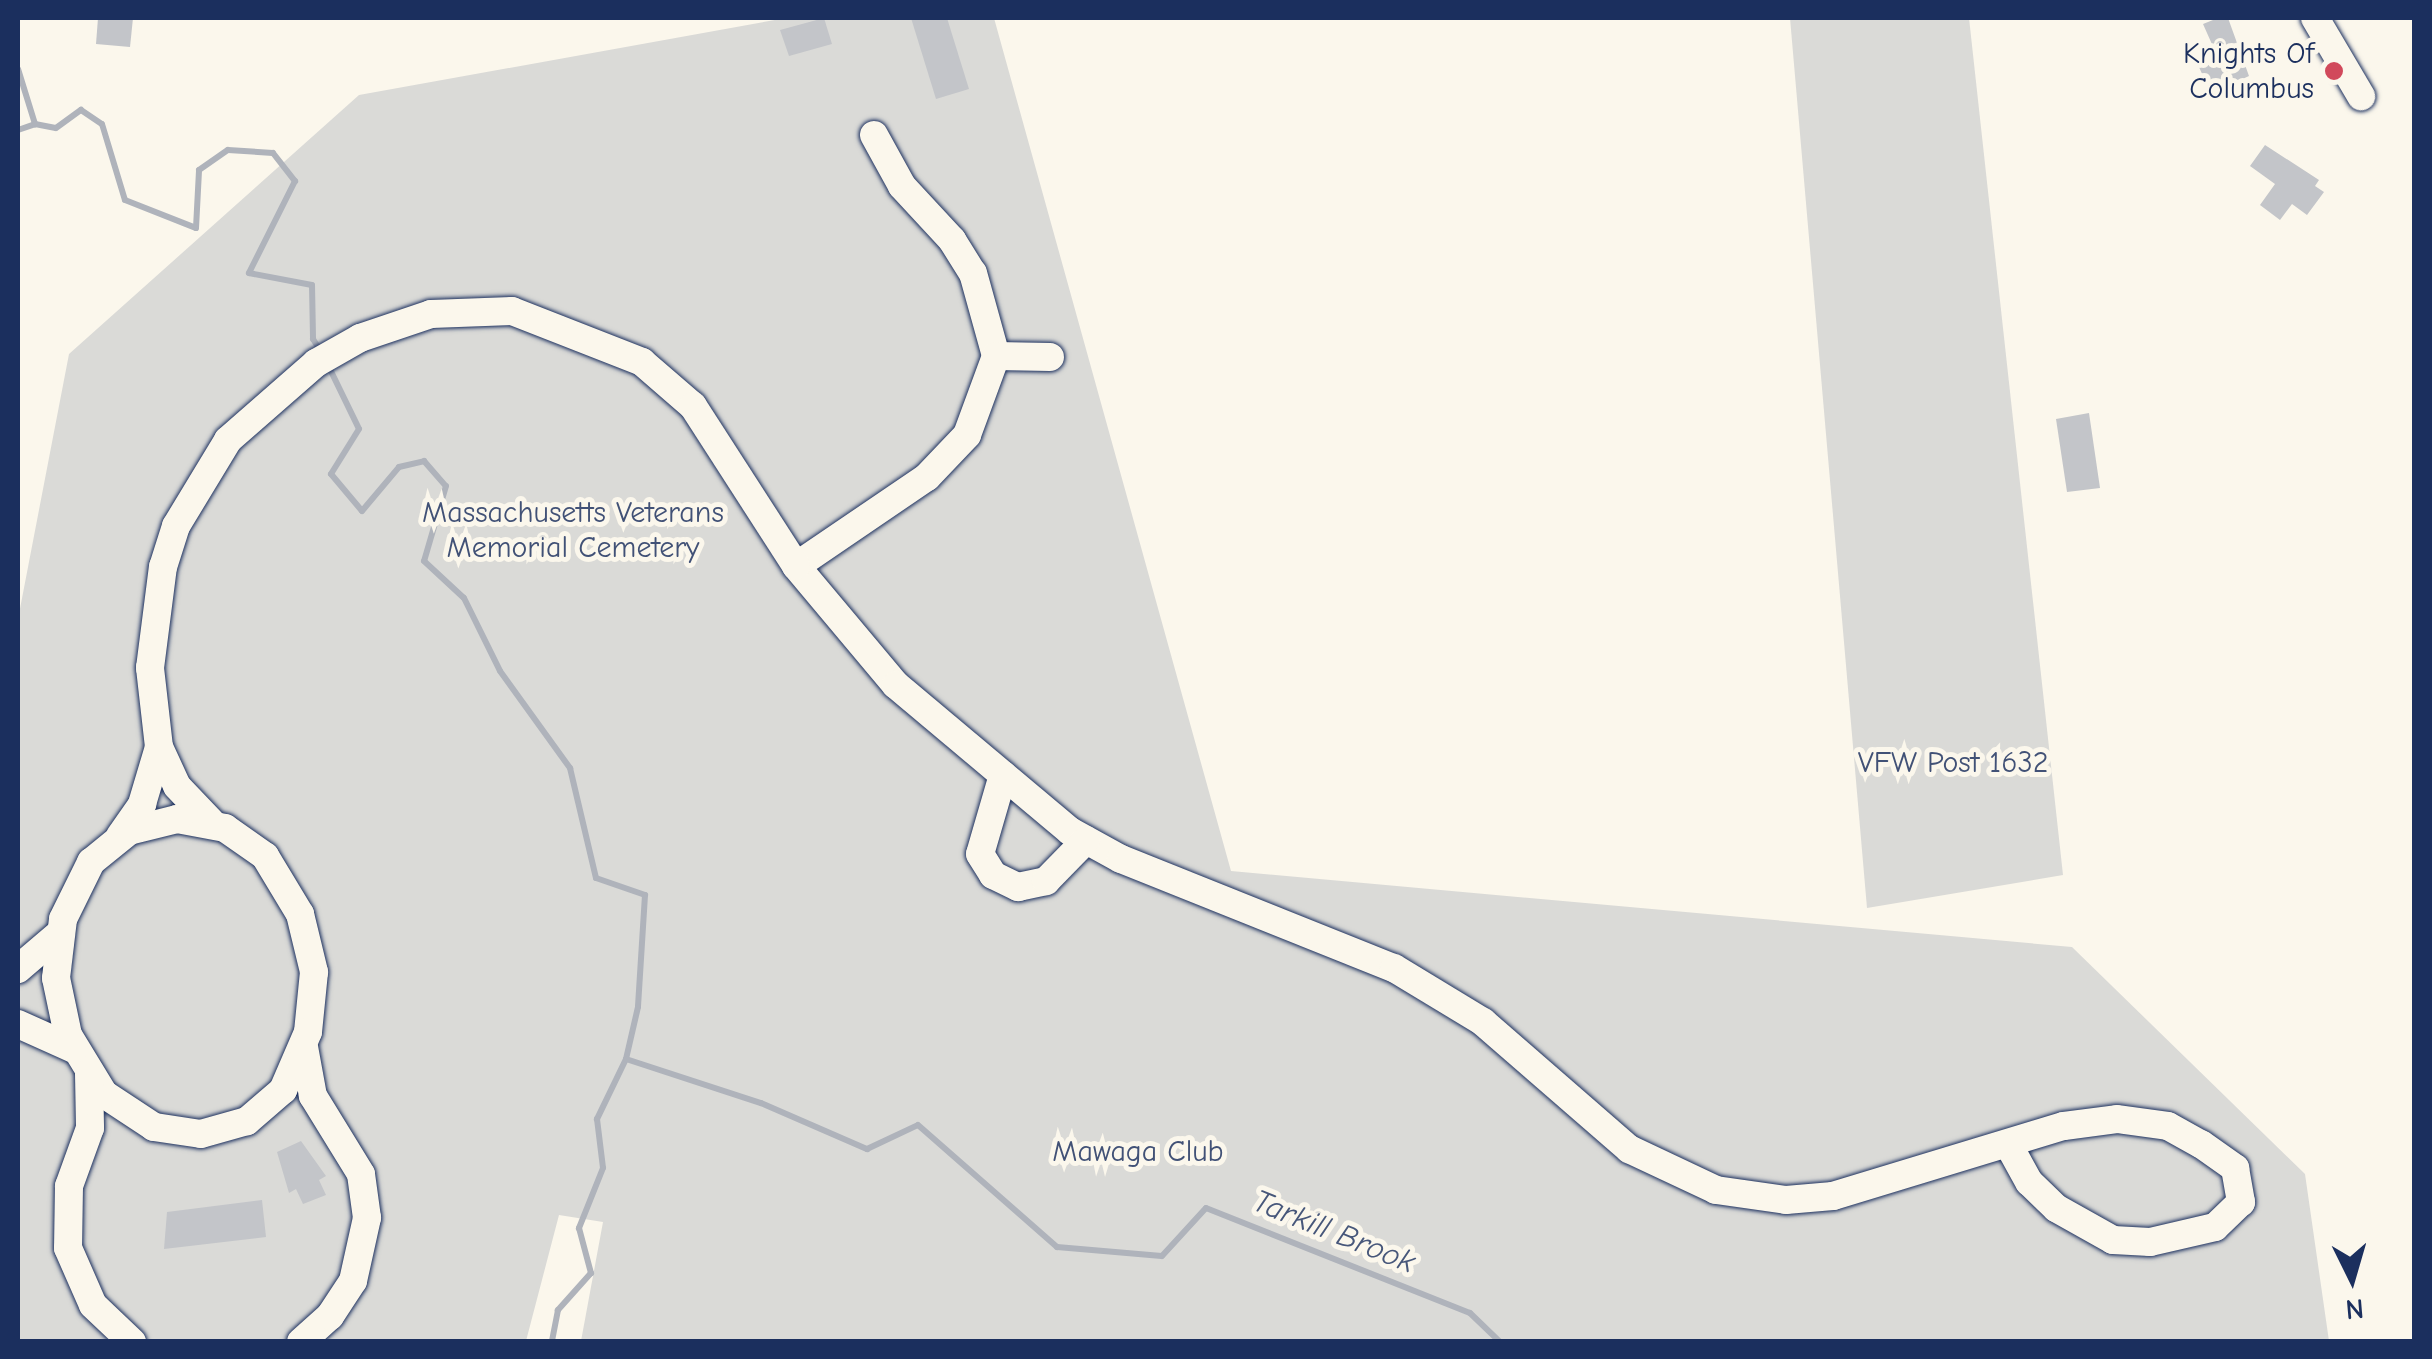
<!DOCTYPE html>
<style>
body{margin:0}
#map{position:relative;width:2432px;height:1359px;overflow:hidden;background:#fbf7ec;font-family:"Comic Neue",sans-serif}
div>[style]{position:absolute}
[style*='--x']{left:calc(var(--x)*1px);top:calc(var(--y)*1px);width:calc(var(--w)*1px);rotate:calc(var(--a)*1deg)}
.green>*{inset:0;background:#dadad7}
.stream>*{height:6px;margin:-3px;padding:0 3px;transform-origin:3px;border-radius:3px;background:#afb3bb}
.building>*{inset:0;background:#c3c5c9}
.roads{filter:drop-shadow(0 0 2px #1b2f5e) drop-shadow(0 0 2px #1b2f5e)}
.minor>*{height:28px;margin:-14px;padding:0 14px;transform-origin:14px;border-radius:14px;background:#fbf7ec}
.dots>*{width:28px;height:28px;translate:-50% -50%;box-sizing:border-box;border:5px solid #fbf7ec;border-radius:50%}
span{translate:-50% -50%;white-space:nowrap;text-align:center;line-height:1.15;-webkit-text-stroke:10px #fbf7ec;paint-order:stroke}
.poi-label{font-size:30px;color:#1b2f5e}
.right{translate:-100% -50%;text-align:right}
.park-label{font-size:30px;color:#415176}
.water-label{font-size:32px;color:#47577a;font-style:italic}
.frame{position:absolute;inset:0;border:20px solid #1b2f5e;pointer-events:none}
.north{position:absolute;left:2302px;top:1229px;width:100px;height:100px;-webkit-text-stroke:8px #fbf7ec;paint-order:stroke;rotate:175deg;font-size:28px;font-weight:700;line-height:40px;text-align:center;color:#1b2f5e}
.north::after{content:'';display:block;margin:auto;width:35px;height:45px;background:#1b2f5e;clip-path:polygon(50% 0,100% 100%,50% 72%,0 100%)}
</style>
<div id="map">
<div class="green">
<div style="clip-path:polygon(786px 18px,994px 18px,1231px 871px,2072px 947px,2305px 1174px,2329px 1341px,581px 1341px,603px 1222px,559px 1215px,526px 1341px,18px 1342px,18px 619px,69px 354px,359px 95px)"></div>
<div style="clip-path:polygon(1790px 18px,1969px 18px,2063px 875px,1867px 908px)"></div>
</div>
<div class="stream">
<div style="--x:18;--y:69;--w:58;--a:72.8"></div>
<div style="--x:18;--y:130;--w:18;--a:-19"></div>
<div style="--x:35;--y:124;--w:21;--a:11"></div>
<div style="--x:56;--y:128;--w:31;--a:-36"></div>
<div style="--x:81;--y:110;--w:25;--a:34"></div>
<div style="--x:102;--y:124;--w:79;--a:73.2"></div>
<div style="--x:125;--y:200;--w:76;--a:21.5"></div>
<div style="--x:196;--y:228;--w:58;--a:-87"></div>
<div style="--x:199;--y:170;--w:35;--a:-35"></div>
<div style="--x:228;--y:150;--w:45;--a:3.8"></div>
<div style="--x:273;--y:153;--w:36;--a:52"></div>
<div style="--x:295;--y:181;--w:103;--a:116.6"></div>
<div style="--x:249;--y:273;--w:64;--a:10.8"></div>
<div style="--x:312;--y:285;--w:54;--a:88.9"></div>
<div style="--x:313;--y:339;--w:15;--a:58"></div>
<div style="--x:327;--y:363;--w:73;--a:64.1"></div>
<div style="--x:359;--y:429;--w:53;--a:121.9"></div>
<div style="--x:331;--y:474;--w:48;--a:50"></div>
<div style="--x:362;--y:511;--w:57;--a:-49.9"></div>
<div style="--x:399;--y:467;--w:26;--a:-13"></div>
<div style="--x:424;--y:461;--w:33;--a:49"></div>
<div style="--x:446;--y:486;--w:78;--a:106.3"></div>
<div style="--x:424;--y:561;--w:54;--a:42.8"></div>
<div style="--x:464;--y:598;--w:81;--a:63.7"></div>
<div style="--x:500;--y:671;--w:120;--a:54.2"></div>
<div style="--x:570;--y:768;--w:113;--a:76.7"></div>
<div style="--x:596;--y:878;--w:52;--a:19.1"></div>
<div style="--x:645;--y:895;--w:112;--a:93.6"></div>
<div style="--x:638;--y:1007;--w:53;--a:103"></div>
<div style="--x:626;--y:1059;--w:67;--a:115.8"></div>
<div style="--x:597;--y:1119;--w:49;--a:83"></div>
<div style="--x:603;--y:1168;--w:65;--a:111.8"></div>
<div style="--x:579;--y:1228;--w:47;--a:75.1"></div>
<div style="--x:591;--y:1273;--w:50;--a:131.7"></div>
<div style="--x:558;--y:1310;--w:33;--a:101"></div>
<div style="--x:626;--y:1059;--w:142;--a:18.1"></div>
<div style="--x:761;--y:1103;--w:116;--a:23.5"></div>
<div style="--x:867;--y:1149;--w:56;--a:-25.2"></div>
<div style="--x:918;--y:1125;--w:185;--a:41.3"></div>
<div style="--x:1057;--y:1247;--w:105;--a:4.9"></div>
<div style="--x:1162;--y:1256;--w:65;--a:-47.5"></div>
<div style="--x:1206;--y:1208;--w:284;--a:21.7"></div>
<div style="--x:1470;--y:1313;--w:42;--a:44"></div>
</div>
<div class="building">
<div style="clip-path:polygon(98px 18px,133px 18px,130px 47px,96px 44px)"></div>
<div style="clip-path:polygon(824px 18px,832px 44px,789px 56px,780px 30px)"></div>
<div style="clip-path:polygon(911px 18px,947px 18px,969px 89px,936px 99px)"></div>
<div style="clip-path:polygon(2218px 18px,2228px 18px,2249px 76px,2223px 88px,2219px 80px,2207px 85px,2199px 67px,2213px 61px,2215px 51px,2203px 24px)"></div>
<div style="clip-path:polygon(2265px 145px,2319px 180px,2315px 186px,2324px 192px,2307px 215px,2292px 204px,2280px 220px,2260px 205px,2275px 184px,2250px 166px)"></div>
<div style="clip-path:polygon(2089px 413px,2100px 488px,2067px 492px,2056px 419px)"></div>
<div style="clip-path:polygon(301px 1141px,326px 1176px,319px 1180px,326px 1195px,303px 1204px,296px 1189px,289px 1193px,277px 1152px)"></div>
<div style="clip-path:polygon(262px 1200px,266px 1237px,164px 1249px,167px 1212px)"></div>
</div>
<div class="roads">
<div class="minor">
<div style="--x:2315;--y:18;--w:91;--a:59.5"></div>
<div style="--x:874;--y:135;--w:58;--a:61.2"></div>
<div style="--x:902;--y:186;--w:74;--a:47.2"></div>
<div style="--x:952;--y:240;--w:39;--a:58"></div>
<div style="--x:973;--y:273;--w:86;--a:74.5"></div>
<div style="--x:1050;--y:357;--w:54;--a:-178.9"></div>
<div style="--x:996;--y:356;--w:84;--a:110.2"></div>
<div style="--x:967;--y:435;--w:58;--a:133.6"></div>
<div style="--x:927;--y:477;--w:158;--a:145.8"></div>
<div style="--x:796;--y:566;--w:155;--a:50"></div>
<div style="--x:896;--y:685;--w:227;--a:40"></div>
<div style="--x:1070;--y:831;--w:58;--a:28.8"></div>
<div style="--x:1121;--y:859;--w:294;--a:21.8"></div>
<div style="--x:1394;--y:968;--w:104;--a:31.2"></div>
<div style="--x:1483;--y:1022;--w:194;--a:41"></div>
<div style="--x:1629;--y:1149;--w:96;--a:25.2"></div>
<div style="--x:1716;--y:1190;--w:71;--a:8.1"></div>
<div style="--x:1786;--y:1200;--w:47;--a:-4.9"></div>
<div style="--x:1833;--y:1196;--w:241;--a:-16.9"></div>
<div style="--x:2064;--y:1126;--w:53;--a:-7.5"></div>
<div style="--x:2117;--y:1119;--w:51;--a:7.8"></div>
<div style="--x:2168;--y:1126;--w:38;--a:29"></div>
<div style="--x:2201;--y:1144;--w:42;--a:35.2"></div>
<div style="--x:2235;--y:1168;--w:35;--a:80"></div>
<div style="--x:2241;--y:1202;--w:36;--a:136"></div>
<div style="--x:2215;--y:1227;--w:67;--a:167"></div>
<div style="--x:2150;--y:1242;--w:37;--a:-177"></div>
<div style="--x:2113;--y:1240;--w:65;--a:-150.7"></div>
<div style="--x:2056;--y:1208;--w:37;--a:-136"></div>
<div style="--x:2029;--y:1182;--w:43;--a:-118.9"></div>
<div style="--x:1003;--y:775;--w:82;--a:106.2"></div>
<div style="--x:980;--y:854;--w:25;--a:58"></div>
<div style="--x:993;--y:875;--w:28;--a:26"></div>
<div style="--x:1018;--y:887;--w:29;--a:-12"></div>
<div style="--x:1046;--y:881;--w:57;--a:-45.7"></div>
<div style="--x:177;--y:819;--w:49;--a:10.6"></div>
<div style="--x:225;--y:828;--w:49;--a:35"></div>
<div style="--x:265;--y:856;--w:68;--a:58.9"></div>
<div style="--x:300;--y:914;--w:60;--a:76.4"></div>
<div style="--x:314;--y:972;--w:60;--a:95.7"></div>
<div style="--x:308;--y:1032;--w:63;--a:113.3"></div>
<div style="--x:283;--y:1090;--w:48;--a:139.3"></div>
<div style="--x:247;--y:1121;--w:48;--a:164.2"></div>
<div style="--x:201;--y:1134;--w:48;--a:-171.5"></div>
<div style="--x:154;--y:1127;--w:60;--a:-146.6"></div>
<div style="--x:104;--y:1094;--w:69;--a:-121.4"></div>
<div style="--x:68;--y:1035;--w:58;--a:-101.9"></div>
<div style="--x:56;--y:978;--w:59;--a:-83.2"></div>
<div style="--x:63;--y:919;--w:64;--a:-63.8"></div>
<div style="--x:91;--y:862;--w:49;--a:-39.2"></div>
<div style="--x:129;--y:831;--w:49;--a:-14"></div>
<div style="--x:213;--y:824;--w:52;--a:-133.5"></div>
<div style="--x:177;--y:786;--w:43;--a:-114.8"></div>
<div style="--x:159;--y:747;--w:80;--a:-96.5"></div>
<div style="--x:150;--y:668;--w:102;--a:-82.7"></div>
<div style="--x:163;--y:567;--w:43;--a:-72.4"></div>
<div style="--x:176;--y:526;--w:100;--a:-58.8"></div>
<div style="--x:228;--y:440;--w:117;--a:-41.2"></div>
<div style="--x:316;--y:363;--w:51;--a:-29.6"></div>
<div style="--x:360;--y:338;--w:75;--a:-18.7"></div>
<div style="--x:431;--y:314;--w:81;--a:-2.1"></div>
<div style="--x:512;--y:311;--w:140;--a:21.4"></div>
<div style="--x:642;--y:362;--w:67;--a:40.8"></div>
<div style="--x:693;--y:406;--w:190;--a:57.2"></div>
<div style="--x:120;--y:836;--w:39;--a:-55"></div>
<div style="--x:142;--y:804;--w:59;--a:-73.4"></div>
<div style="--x:18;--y:969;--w:54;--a:-40.5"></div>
<div style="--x:18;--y:1024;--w:61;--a:24.1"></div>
<div style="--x:89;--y:1074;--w:54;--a:88.9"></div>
<div style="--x:90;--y:1128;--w:62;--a:109.9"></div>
<div style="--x:69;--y:1186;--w:62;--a:90.9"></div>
<div style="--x:68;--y:1248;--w:62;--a:66.3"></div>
<div style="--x:93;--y:1305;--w:54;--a:43.5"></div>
<div style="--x:301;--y:1342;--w:39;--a:-42"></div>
<div style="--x:330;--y:1316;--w:42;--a:-56.7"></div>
<div style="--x:353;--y:1281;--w:65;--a:-77.5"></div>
<div style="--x:367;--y:1218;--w:44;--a:-97.8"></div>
<div style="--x:361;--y:1174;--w:92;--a:-121.6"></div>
<div style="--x:313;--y:1096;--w:50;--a:-100.4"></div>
</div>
</div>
<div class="dots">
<div style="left:2334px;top:71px;background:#d1495b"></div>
</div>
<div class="poi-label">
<span class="right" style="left:2314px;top:71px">Knights Of<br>Columbus</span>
</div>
<div class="park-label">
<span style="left:573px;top:530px">Massachusetts Veterans<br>Memorial Cemetery</span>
<span style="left:1953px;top:763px">VFW Post 1632</span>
<span style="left:1138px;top:1152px">Mawaga Club</span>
</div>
<div class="water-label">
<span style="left:1334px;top:1232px;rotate:22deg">Tarkill Brook</span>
</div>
<div class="frame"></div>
<div class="north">N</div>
</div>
